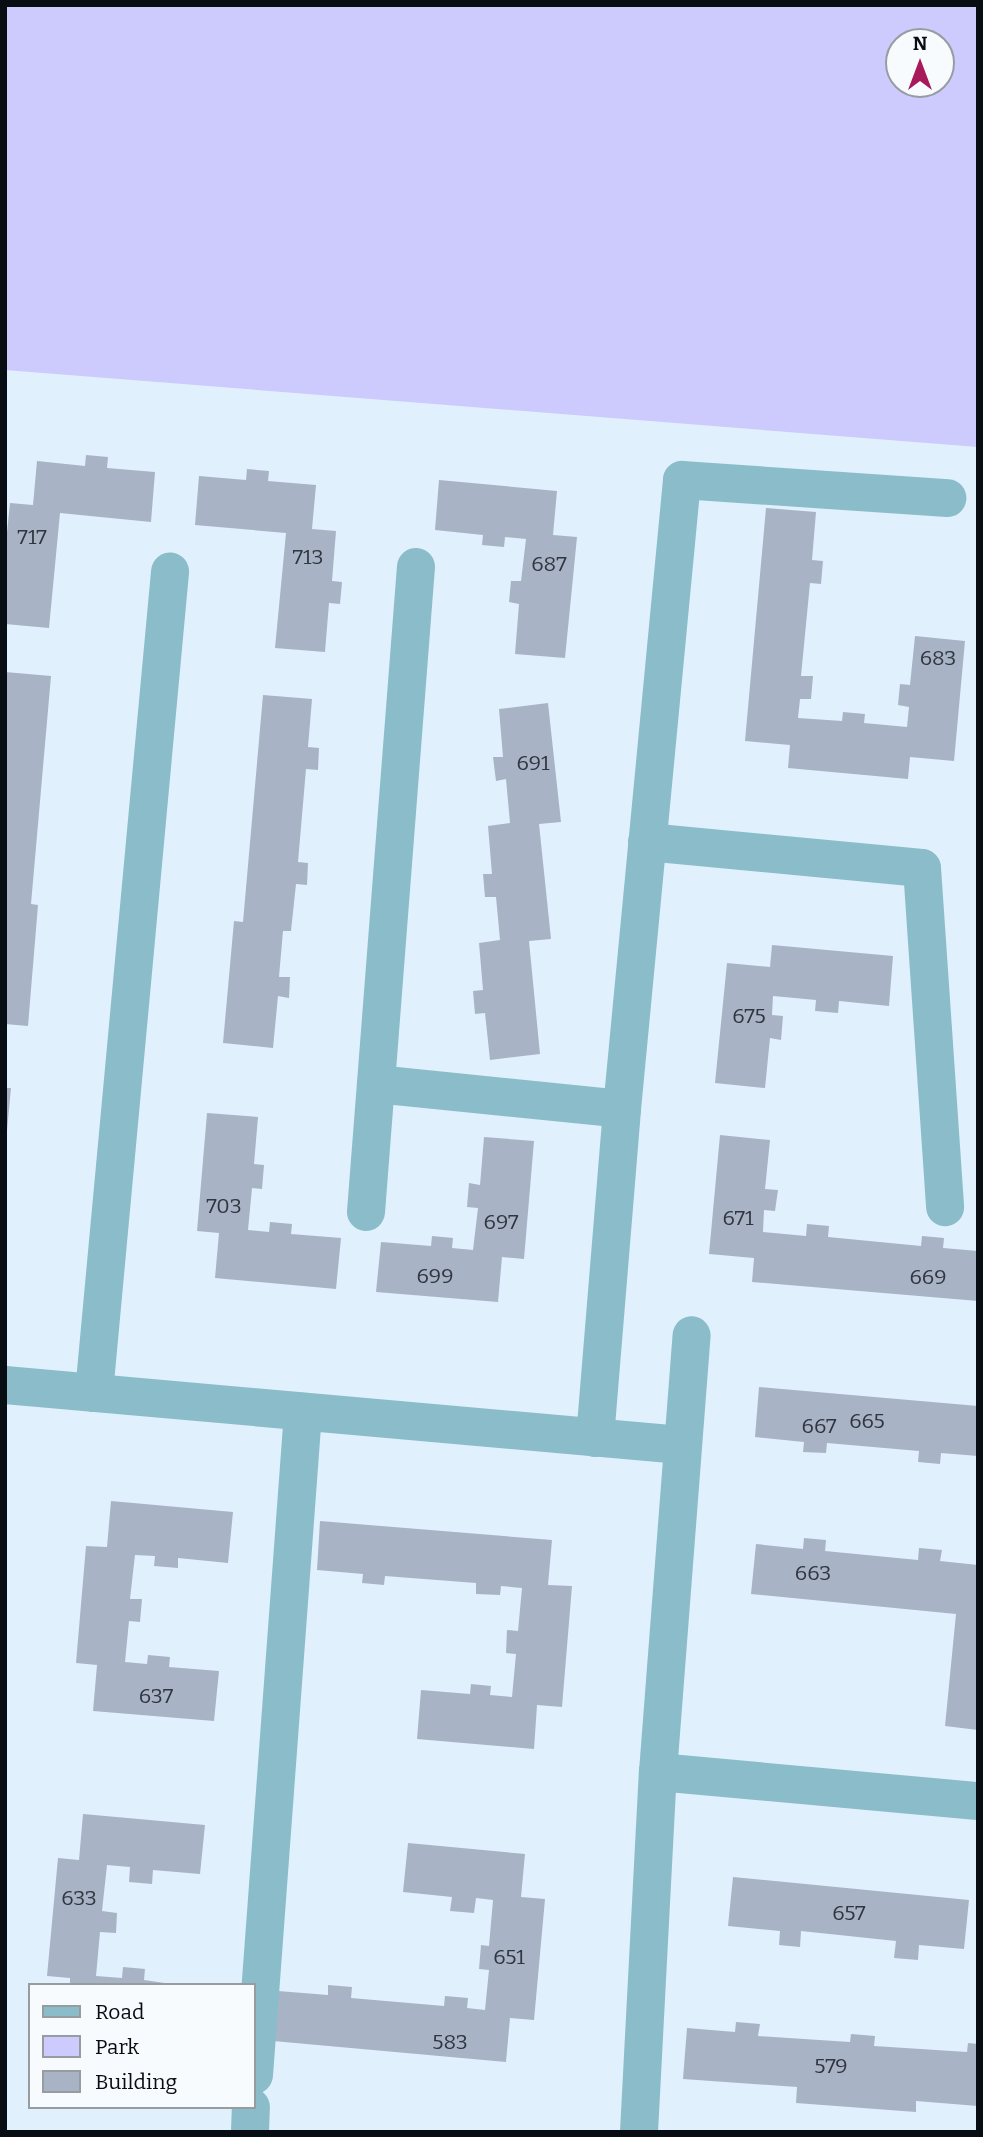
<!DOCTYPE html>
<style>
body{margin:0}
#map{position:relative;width:983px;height:2137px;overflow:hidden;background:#e0f0fc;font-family:Bitter,serif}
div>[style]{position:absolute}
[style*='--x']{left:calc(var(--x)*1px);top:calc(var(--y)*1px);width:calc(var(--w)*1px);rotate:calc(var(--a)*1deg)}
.green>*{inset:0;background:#cdcafe}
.building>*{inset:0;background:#a9b3c6}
.minor>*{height:38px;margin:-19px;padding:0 19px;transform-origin:19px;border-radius:19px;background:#8bbcc9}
span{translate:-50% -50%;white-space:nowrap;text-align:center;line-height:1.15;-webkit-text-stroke:5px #f7fbfe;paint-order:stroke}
.number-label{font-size:21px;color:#30363f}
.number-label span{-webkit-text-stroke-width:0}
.frame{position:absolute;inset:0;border:7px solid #070d12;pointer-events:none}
.legend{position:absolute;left:28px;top:1983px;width:228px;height:126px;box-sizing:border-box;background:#f7fbfe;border:2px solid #979ca0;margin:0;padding:9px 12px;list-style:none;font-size:21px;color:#070d12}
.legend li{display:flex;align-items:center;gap:14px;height:35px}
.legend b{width:35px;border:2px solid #979ca0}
.north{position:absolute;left:885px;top:28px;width:70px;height:70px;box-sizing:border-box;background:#f7fbfe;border:2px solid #979ca0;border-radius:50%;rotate:0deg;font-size:19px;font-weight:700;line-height:28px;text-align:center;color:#070d12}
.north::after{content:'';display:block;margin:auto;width:24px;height:32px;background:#a7195a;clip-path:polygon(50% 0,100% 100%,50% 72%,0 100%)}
</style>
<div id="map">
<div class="green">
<div style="clip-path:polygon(evenodd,5px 5px,978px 5px,978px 447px,5px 370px,5px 5px,899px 42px,941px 42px,941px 84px,899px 84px,899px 42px)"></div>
</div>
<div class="building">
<div style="clip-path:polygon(86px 455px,108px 457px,107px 468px,155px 472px,151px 522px,60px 513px,49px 628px,5px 624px,5px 552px,10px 503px,33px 505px,37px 461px,85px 466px)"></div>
<div style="clip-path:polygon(247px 469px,269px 471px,268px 481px,316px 485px,312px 529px,336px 531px,332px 581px,342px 582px,340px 604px,329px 603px,325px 652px,275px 648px,286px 533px,195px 525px,199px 476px,246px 480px)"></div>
<div style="clip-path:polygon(439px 480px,557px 491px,553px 535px,577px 537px,565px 658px,515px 654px,519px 604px,509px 602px,511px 581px,521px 581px,526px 539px,505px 537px,504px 547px,482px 545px,483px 535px,435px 530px)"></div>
<div style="clip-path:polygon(766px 508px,816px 512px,812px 560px,823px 561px,821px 584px,810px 583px,801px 676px,813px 676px,811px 699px,800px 699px,798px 718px,842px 721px,843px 712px,865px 714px,864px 723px,907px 727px,909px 707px,898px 705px,900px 684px,910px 685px,915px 636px,965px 641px,954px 761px,910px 757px,908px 779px,788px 768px,790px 745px,745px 741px)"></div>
<div style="clip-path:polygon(5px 672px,51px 676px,31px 904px,38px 905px,28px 1026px,5px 1024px)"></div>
<div style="clip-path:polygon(263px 695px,312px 699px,308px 747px,319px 748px,318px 770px,306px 769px,298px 862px,308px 863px,307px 885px,296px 884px,291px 931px,283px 931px,279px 977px,290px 977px,289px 998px,278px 996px,273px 1048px,223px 1043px,234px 921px,243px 922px)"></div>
<div style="clip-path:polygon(548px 703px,561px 822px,539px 824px,551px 939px,529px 941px,540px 1054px,490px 1060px,485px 1013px,475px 1014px,473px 991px,483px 990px,479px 943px,500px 940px,496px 897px,485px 897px,483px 874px,492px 874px,488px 826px,510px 823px,506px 779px,496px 781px,493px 757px,503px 757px,499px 709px)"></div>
<div style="clip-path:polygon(772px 945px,893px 956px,889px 1006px,839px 1001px,838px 1013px,815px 1011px,816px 1000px,773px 996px,772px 1015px,783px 1016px,781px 1040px,770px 1038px,765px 1088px,715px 1083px,727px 963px,770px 967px)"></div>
<div style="clip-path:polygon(5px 1088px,11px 1088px,7px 1130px,5px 1130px)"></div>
<div style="clip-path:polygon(207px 1113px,258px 1117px,254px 1164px,264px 1165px,262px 1189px,252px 1188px,248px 1230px,269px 1232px,270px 1222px,292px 1224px,291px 1234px,341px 1238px,336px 1289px,215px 1278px,219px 1233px,197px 1231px)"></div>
<div style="clip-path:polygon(720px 1135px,770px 1140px,765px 1189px,778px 1190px,775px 1211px,764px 1210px,763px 1232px,806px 1236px,807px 1224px,829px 1226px,828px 1237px,921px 1246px,922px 1236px,944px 1238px,943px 1248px,978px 1251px,978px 1301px,752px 1282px,754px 1258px,709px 1254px)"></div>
<div style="clip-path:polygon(484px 1137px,534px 1141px,524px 1259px,502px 1257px,498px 1302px,376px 1292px,381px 1242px,431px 1246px,432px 1236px,453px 1238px,452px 1248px,473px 1250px,478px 1208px,467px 1207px,469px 1183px,480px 1185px)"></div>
<div style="clip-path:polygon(759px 1387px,978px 1406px,978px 1456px,941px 1453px,940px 1464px,918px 1462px,919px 1451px,827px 1443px,826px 1453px,803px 1452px,804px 1442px,755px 1437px)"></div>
<div style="clip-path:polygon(111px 1501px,233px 1512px,228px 1563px,178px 1558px,178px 1568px,154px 1566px,155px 1556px,135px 1555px,130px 1599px,142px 1599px,140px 1622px,129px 1621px,125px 1662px,147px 1664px,148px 1655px,170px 1657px,169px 1667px,219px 1671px,214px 1721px,93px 1711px,97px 1665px,76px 1663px,86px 1546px,107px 1547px)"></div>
<div style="clip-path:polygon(320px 1521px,552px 1540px,548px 1585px,572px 1586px,562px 1707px,537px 1705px,534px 1749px,417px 1739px,421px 1690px,470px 1694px,471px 1684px,491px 1686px,490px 1695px,512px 1697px,516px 1654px,506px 1653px,507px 1630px,518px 1631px,522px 1588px,501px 1586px,500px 1595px,476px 1594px,476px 1583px,385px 1576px,384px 1585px,362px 1583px,363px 1574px,317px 1570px)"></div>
<div style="clip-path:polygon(804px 1538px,826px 1540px,825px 1551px,918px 1560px,919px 1548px,942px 1550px,940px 1561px,978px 1565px,978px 1730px,945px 1726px,956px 1614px,751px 1594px,756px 1544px,803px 1549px)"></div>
<div style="clip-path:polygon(83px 1814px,205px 1825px,200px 1874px,153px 1870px,152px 1884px,129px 1882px,130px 1867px,107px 1865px,102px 1911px,117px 1913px,116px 1933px,100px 1932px,96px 1976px,122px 1978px,123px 1967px,145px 1969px,144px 1980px,178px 1985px,70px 1985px,70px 1978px,47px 1976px,58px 1858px,79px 1860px)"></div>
<div style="clip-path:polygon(408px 1843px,525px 1854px,521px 1897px,545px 1899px,534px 2020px,510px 2018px,506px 2062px,273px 2041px,278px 1991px,328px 1995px,328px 1985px,352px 1987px,351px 1998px,444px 2006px,445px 1996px,468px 1998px,467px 2008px,485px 2010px,489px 1970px,479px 1969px,481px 1945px,489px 1946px,493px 1900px,476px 1898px,474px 1913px,450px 1911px,452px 1897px,403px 1892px)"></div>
<div style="clip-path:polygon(733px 1877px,969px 1900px,964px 1949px,919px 1945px,918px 1960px,894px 1958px,896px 1941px,801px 1931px,800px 1947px,779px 1945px,780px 1931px,728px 1926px)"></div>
<div style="clip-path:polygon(736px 2022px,760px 2024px,758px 2036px,850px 2042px,851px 2034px,875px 2036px,874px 2046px,967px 2052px,968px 2043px,978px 2044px,978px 2106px,916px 2101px,916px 2112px,796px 2103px,797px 2087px,683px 2079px,687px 2028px,735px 2032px)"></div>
</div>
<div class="minor">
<div style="--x:647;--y:842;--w:276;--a:5.4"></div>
<div style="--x:922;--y:868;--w:340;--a:86.1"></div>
<div style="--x:376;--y:1084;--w:247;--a:5.8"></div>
<div style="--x:366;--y:1212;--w:647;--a:-85.57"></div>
<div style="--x:5;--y:1385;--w:679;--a:5.07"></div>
<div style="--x:94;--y:1393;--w:825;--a:-84.71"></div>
<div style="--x:595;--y:1438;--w:330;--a:-85.3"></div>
<div style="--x:622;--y:1109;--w:632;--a:-84.55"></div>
<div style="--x:682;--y:480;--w:266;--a:3.9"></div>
<div style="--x:658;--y:1772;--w:321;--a:5.2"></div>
<div style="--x:254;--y:2075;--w:665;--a:-85.77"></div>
<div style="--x:250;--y:2132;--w:25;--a:-88"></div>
<div style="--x:639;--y:2132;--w:361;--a:-87"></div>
<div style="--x:658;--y:1772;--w:438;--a:-85.6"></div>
</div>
<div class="number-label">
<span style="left:32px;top:537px">717</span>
<span style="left:308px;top:557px">713</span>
<span style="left:549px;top:564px">687</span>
<span style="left:938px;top:658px">683</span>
<span style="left:533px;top:763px">691</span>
<span style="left:749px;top:1016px">675</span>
<span style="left:224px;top:1206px">703</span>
<span style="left:738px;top:1218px">671</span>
<span style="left:501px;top:1222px">697</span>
<span style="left:435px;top:1276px">699</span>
<span style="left:928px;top:1277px">669</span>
<span style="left:867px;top:1421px">665</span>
<span style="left:819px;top:1426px">667</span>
<span style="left:813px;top:1573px">663</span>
<span style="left:156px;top:1696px">637</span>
<span style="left:79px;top:1898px">633</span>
<span style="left:849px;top:1913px">657</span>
<span style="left:509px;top:1957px">651</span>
<span style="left:450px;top:2042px">583</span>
<span style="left:831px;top:2066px">579</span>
</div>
<div class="frame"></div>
<ul class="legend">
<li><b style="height:9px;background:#8bbcc9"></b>Road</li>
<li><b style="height:19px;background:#cdcafe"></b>Park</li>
<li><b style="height:19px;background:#a9b3c6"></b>Building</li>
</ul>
<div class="north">N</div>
</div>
